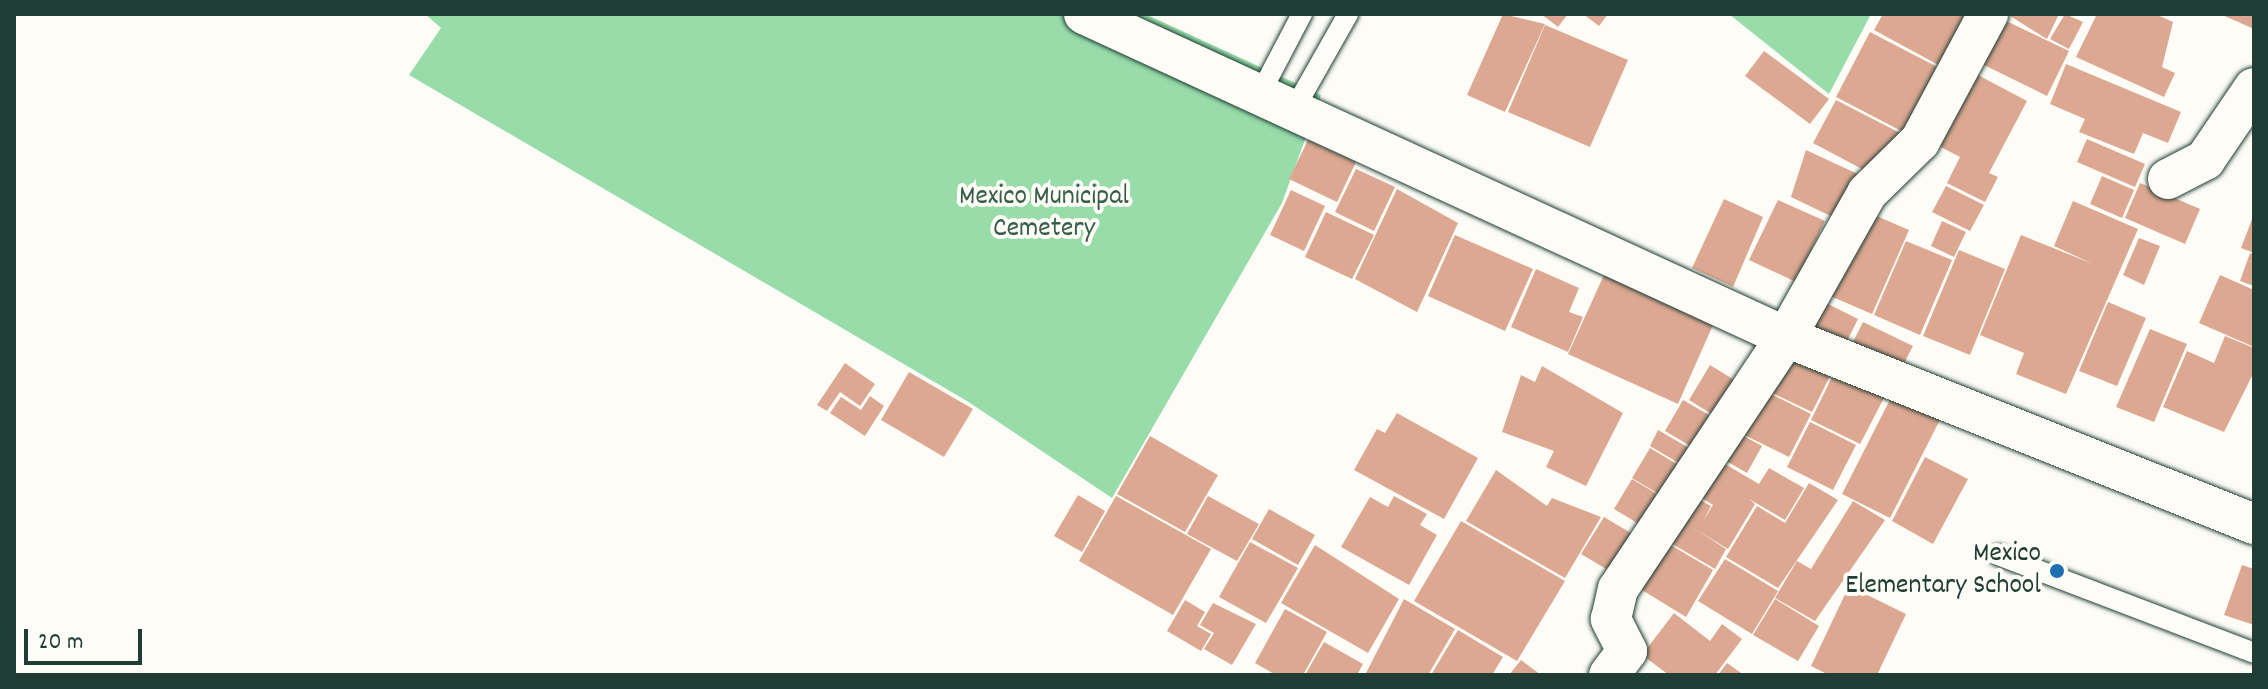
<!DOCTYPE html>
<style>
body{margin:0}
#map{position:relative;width:2268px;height:689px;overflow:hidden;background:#fdfcf7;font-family:Dekko,sans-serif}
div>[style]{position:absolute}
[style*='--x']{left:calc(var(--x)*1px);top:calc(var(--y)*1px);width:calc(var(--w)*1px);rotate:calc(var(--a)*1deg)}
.green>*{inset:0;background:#97dca9}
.building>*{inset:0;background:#dda892}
.roads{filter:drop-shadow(0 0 2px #1f3d34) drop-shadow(0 0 2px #1f3d34)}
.lane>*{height:20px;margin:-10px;padding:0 10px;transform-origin:10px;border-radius:10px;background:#fdfcf7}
.street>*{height:40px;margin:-20px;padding:0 20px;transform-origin:20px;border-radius:20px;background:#fdfcf7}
.dots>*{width:22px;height:22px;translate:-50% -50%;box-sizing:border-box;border:4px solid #fdfcf7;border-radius:50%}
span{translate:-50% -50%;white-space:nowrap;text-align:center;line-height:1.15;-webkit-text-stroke:8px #fdfcf7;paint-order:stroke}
.park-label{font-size:28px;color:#375d4b}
.poi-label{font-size:28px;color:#1f3d34}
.right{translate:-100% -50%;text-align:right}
.frame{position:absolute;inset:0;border:16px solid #1f3d34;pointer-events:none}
.scale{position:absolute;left:24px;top:629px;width:118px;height:36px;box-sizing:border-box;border:4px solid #1f3d34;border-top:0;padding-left:10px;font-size:24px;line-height:28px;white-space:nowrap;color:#1f3d34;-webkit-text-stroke:6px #fdfcf7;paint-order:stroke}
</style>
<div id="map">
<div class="green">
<div style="clip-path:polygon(425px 14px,1145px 14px,1321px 95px,1282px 203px,1112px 498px,967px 401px,409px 75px,441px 28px)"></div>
<div style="clip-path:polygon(1729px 14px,1871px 14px,1829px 94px)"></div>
</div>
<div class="building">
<div style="clip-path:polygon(1503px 14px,1545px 24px,1505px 112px,1467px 95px)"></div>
<div style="clip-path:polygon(1541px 14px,1568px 14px,1558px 27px)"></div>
<div style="clip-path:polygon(1583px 14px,1608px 14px,1599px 26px)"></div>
<div style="clip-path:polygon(1883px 14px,1973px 14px,1944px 68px,1874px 30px)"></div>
<div style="clip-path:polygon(2007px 14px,2059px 14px,2047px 39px)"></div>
<div style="clip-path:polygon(2065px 14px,2083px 22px,2069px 49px,2050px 39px)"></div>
<div style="clip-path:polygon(2097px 14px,2155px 14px,2173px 22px,2162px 67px,2175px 73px,2164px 97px,2076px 57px)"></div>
<div style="clip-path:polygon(2220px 14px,2254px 14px,2254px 29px)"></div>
<div style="clip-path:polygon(2004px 20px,2069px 51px,2047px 96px,1982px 64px)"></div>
<div style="clip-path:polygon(1545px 25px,1628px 60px,1590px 147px,1508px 112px)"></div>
<div style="clip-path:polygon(1870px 32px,1945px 71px,1911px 136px,1836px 97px)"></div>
<div style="clip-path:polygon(1764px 51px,1829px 99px,1810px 124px,1745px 76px)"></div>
<div style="clip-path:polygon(2066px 64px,2181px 112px,2168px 143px,2143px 133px,2134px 154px,2079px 132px,2085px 119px,2050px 104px)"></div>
<div style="clip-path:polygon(1976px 74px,2027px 101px,1989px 173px,1998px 177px,1985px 202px,1947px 183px,1960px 157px,1939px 146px)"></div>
<div style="clip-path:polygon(1836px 100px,1900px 133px,1877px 177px,1813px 143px)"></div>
<div style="clip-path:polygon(2087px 139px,2145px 164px,2135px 187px,2077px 162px)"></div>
<div style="clip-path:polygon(1308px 140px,1356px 162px,1337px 202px,1289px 179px)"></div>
<div style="clip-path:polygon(1806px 150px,1862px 176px,1841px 221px,1791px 197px)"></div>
<div style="clip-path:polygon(1356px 169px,1395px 187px,1374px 231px,1335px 212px)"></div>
<div style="clip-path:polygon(2102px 176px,2134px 190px,2122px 218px,2090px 204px)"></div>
<div style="clip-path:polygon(2140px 183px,2200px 209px,2185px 244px,2125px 218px)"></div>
<div style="clip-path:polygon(1946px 186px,1984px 205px,1970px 231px,1932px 212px)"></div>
<div style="clip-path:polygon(1397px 189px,1458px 223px,1417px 312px,1355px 279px)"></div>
<div style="clip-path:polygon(1291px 190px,1325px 206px,1304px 251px,1270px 235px)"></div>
<div style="clip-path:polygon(1724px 199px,1763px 217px,1733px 287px,1692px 268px)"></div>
<div style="clip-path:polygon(1778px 200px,1825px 221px,1796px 282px,1749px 260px)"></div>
<div style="clip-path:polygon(2073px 201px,2138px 229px,2066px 394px,2016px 374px,2024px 353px,1980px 335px,2021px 235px,2093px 264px,2054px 246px)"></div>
<div style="clip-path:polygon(1865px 211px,1909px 230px,1872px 314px,1828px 295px)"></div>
<div style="clip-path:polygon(1326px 212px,1374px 235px,1352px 279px,1305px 257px)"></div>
<div style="clip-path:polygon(2254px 214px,2254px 253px,2241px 248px)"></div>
<div style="clip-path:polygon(1942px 221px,1966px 232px,1954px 257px,1931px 246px)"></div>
<div style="clip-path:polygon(1455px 235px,1533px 269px,1505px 331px,1428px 296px)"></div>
<div style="clip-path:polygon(2139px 238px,2160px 246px,2144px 285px,2123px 275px)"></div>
<div style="clip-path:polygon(1906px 241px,1952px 260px,1920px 335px,1874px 315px)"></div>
<div style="clip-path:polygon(1959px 250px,2005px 269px,1970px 355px,1923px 336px)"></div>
<div style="clip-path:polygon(2250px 253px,2254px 255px,2254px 286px,2240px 281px)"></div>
<div style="clip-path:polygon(1536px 269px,1579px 288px,1569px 312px,1583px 317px,1568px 352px,1511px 327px)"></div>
<div style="clip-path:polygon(1604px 275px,1713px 325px,1678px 404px,1568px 354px)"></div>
<div style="clip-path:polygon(2220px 275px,2254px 290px,2254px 347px,2199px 323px)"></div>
<div style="clip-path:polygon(1816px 298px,1858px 319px,1843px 349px,1800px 329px)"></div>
<div style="clip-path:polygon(2108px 302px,2146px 318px,2117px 386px,2079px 371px)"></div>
<div style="clip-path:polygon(1863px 322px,1913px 346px,1900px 371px,1851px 346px)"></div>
<div style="clip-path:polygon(2150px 329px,2187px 344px,2154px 422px,2116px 407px)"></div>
<div style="clip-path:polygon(2225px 336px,2254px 348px,2254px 372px,2224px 432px,2163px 407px,2187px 351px,2214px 363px)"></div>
<div style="clip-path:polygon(1787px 355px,1830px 376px,1812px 412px,1768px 391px)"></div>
<div style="clip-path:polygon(845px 363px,875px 384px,860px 406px,840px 392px,827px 411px,817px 405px)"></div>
<div style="clip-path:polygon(1710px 365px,1736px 381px,1715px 416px,1689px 400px)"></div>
<div style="clip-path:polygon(1542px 366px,1623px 413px,1586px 486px,1546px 467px,1554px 451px,1502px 432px,1521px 375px,1535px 382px)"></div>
<div style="clip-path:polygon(1835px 371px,1885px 396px,1860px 444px,1811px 420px)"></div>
<div style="clip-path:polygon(909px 372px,973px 409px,944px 457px,881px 420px)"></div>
<div style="clip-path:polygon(1899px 382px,1947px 406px,1890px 518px,1842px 494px)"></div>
<div style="clip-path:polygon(1759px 388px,1811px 414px,1789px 457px,1738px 432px)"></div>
<div style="clip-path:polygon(870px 396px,884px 406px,865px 436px,830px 413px,841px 397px,861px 410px)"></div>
<div style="clip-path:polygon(1683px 400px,1716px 419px,1697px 450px,1665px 431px)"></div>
<div style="clip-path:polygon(1397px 413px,1478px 458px,1444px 519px,1354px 470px,1377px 429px,1385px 433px)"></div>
<div style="clip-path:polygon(1810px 422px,1856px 445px,1833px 490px,1787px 467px)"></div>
<div style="clip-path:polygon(1731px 429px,1762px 446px,1747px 473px,1716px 455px)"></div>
<div style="clip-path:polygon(1658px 430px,1696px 452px,1687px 468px,1650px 446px)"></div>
<div style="clip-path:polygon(1150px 436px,1218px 475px,1185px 532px,1117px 494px)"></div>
<div style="clip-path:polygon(1650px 448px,1680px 466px,1662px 496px,1632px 478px)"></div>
<div style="clip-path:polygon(1713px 457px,1759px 484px,1769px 468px,1804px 488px,1785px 520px,1749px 499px,1755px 504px,1728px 549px,1697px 530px,1726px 549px,1715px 569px,1669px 542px,1696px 498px,1711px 506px,1703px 521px,1713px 505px,1692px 492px)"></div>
<div style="clip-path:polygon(1925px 457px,1968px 479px,1933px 544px,1892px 521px)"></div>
<div style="clip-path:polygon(1496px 470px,1547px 506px,1552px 498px,1601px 517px,1565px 578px,1466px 521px)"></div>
<div style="clip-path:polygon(1632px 479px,1662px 497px,1644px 527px,1614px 509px)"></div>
<div style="clip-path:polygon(1809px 483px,1838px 500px,1778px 588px,1726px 557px,1757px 506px,1785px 523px)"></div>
<div style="clip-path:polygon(1078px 495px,1105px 511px,1082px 552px,1054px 536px)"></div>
<div style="clip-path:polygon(1116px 496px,1211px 549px,1173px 615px,1079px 561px)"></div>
<div style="clip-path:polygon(1208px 496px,1259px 524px,1237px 561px,1187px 534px)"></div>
<div style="clip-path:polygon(1394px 496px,1427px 514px,1420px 525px,1437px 535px,1409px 585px,1341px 547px,1370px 497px,1388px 507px)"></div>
<div style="clip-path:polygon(1853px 501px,1885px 520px,1815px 621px,1775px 598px,1797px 561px,1811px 569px)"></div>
<div style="clip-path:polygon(1269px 509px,1315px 535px,1298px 565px,1252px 539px)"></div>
<div style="clip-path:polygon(1604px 517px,1641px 539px,1618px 576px,1581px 554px)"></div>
<div style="clip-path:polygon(1461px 521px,1565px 581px,1517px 661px,1414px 601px)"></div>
<div style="clip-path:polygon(1250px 542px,1298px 568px,1266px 623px,1219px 597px)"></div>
<div style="clip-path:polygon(1669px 544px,1713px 570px,1686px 617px,1642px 590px)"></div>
<div style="clip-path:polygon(1315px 545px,1399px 599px,1368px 653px,1281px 603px)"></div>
<div style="clip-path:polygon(1725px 559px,1778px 591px,1752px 634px,1698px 601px)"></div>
<div style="clip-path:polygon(2242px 565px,2254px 569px,2254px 625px,2224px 615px)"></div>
<div style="clip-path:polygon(1849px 586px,1906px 614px,1877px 675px,1829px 675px,1811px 666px)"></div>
<div style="clip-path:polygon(1404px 599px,1455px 629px,1428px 675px,1365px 675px)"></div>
<div style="clip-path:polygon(1775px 599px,1819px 626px,1798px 661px,1753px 635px)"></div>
<div style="clip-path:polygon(1185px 600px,1205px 612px,1197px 626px,1211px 634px,1201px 651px,1167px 631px)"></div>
<div style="clip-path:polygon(1213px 603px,1256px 624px,1232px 665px,1204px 649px,1214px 633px,1200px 625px)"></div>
<div style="clip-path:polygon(1285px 609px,1327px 632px,1303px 675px,1276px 675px,1255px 663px)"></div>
<div style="clip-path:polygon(1674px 613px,1710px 641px,1722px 624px,1742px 639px,1715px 675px,1669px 675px,1642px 655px)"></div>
<div style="clip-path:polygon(1458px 630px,1503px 657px,1492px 675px,1431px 675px)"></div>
<div style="clip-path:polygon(1324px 642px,1363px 664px,1357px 675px,1305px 675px)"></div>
<div style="clip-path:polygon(1521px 660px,1541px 675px,1509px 675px)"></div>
<div style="clip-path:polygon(1727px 663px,1744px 675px,1718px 675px)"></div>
</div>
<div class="roads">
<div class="lane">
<div style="--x:1261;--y:92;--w:88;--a:-62.3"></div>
<div style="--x:1296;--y:106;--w:106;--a:-60.5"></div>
<div style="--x:1998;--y:555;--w:274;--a:20.9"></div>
</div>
<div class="street">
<div style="--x:1084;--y:14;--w:773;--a:24.71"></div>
<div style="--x:1786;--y:337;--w:504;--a:21.78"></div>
<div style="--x:2168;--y:179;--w:42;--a:-27.2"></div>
<div style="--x:2205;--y:160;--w:87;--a:-55.8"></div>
<div style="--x:1609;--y:675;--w:30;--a:-53"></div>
<div style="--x:1627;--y:651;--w:36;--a:-117"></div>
<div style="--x:1611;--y:619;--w:31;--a:-77"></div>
<div style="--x:1618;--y:589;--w:303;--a:-56.3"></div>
<div style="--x:1786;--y:337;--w:165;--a:-60.6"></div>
<div style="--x:1867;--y:193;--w:74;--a:-44.5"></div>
<div style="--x:1920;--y:141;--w:144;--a:-61.8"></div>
</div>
</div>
<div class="dots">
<div style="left:2057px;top:571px;background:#1f6fb2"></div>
</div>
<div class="park-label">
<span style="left:1044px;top:214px">Mexico Municipal<br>Cemetery</span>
</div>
<div class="poi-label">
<span class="right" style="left:2041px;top:571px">Mexico<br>Elementary School</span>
</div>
<div class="frame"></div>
<div class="scale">20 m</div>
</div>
